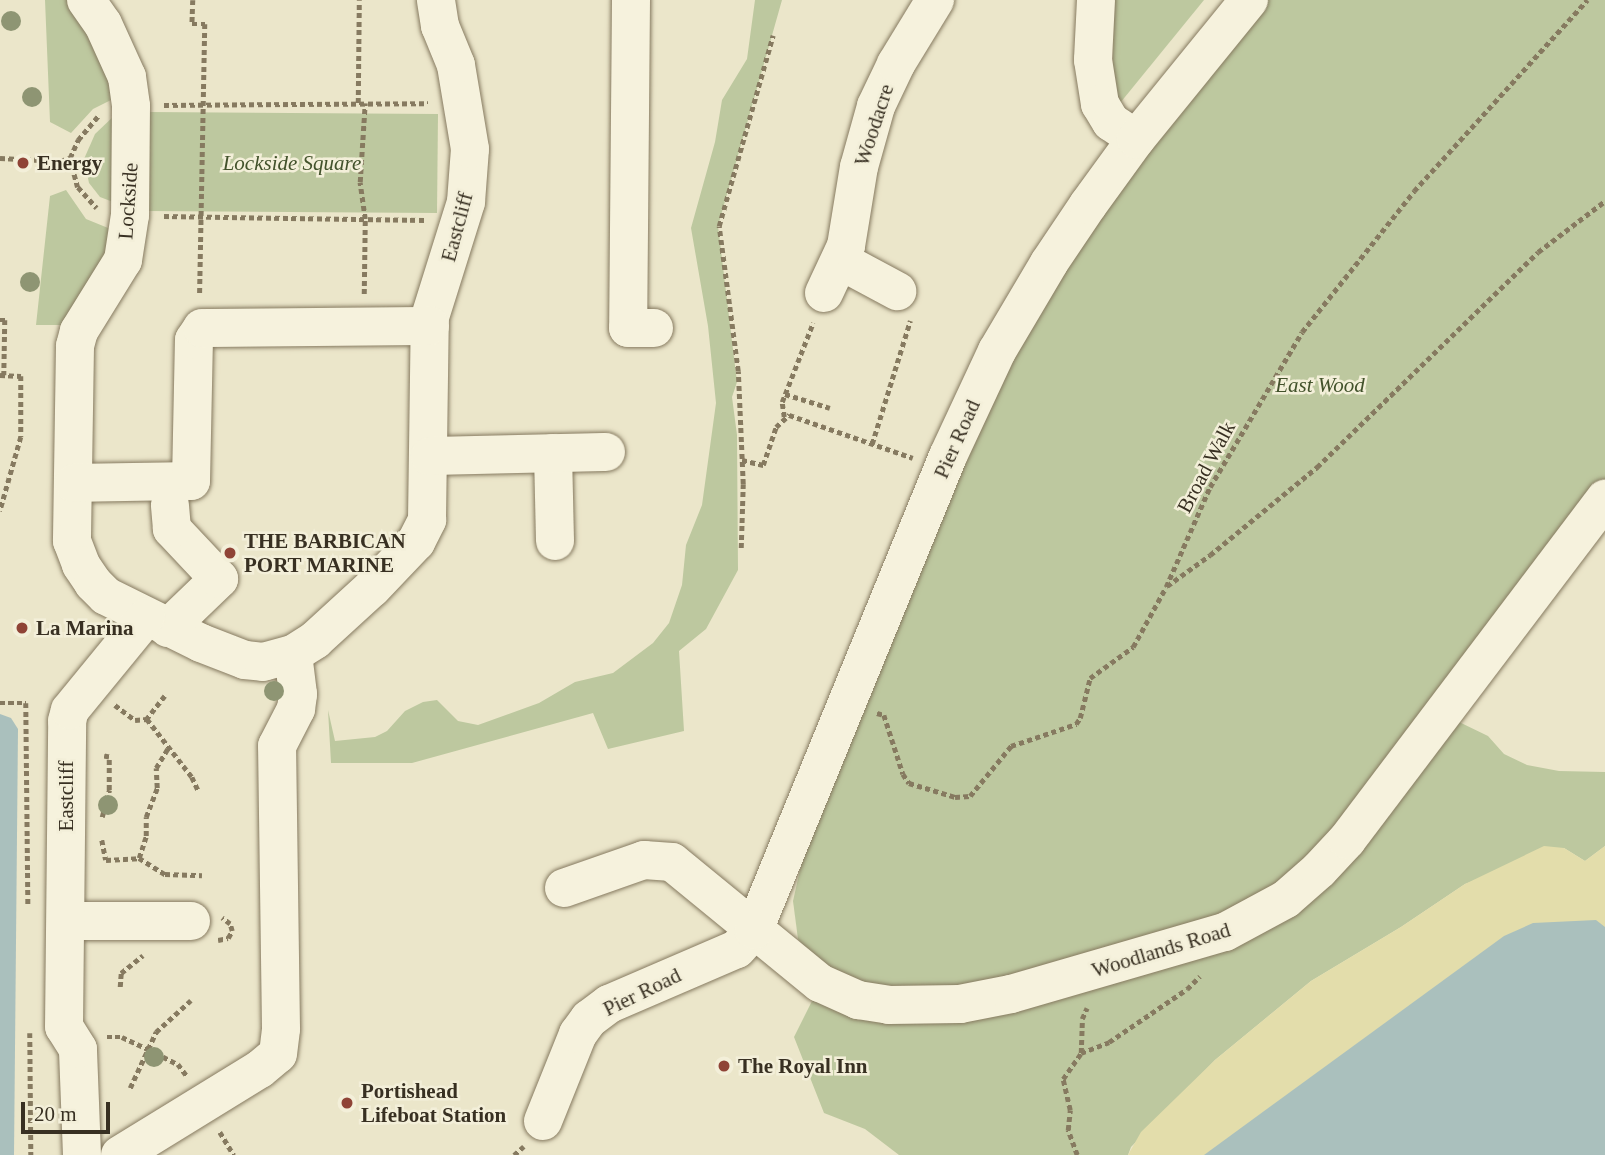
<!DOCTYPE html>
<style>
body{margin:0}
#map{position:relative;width:1605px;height:1155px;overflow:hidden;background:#ebe6ca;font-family:Georgia,serif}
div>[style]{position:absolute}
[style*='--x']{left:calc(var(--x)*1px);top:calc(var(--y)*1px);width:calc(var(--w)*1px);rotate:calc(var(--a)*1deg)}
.green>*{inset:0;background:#bdc89f}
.sand>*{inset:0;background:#e3ddab}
.water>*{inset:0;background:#aac0bd}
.path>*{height:4.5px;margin-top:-2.25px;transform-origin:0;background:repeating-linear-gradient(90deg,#867a60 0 5px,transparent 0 8.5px)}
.roads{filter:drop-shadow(0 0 2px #867a60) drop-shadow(0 0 2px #867a60)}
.minor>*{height:38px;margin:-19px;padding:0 19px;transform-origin:19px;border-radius:19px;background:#f6f2dd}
.trees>*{width:20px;height:20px;margin:-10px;border-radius:50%;background:#8e9573}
.dots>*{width:19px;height:19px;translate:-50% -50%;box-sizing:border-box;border:4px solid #f3efd9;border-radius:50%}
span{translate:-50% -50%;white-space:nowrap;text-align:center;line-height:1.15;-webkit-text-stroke:5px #f3efd9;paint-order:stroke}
.street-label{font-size:21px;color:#383022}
.poi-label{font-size:21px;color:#383022;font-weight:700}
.left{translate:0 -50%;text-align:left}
.park-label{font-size:21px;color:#42522b;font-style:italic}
.scale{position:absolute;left:21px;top:1102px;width:89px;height:32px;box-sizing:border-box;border:4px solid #383022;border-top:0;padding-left:9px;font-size:21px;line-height:24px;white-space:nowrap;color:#383022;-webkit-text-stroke:5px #f3efd9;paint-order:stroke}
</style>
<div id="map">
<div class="green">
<div style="clip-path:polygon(45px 0,75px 0,117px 97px,93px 109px,71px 133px,50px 122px)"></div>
<div style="clip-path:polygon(755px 0,782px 0,718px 226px,737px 382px,732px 397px,737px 435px,738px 570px,706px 629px,679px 651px,684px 731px,608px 749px,593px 713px,412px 763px,331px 763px,328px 710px,335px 741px,375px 737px,387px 731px,405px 711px,423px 702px,437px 700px,458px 721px,478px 725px,539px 703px,575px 682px,613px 673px,653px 643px,669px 623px,682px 585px,686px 545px,702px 505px,716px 403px,708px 326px,691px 228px,715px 142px,722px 100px,747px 59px)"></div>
<div style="clip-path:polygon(1114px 0,1204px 0,1116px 108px,1112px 108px)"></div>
<div style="clip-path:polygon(1265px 0,1605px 0,1605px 480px,1313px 859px,1246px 906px,965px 990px,865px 992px,813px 959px,798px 939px,793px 901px,802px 861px,946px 489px,1059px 259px)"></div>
<div style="clip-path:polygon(148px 112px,438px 114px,437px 213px,147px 211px)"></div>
<div style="clip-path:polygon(116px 114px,113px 202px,100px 197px,89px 183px,84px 159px,95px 134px)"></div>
<div style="clip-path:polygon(66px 190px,86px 219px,113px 230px,111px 255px,72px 325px,36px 325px,50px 196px)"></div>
<div style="clip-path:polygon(1457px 721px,1488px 736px,1504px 754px,1527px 765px,1559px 771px,1605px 772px,1605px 846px,1585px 861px,1564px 848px,1465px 884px,1401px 927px,1311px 981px,1215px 1060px,1131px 1147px,1128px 1155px,899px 1155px,865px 1129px,824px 1113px,794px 1037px,816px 993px,845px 1007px,1226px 946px)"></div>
</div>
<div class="sand">
<div style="clip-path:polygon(1544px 846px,1564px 848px,1585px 861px,1605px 846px,1605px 949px,1269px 1155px,1128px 1155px,1141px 1132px,1215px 1060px,1311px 981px,1401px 927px,1465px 884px)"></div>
</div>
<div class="water">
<div style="clip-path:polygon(0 714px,11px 718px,18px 729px,14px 1155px,0 1155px)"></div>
<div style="clip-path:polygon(1596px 920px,1605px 927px,1605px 1155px,1204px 1155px,1504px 936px,1533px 923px)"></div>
</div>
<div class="path">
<div style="--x:193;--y:0;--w:24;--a:92"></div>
<div style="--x:192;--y:24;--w:13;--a:0"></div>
<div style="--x:205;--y:24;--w:271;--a:91.1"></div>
<div style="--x:358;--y:103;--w:103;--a:-89.4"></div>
<div style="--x:164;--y:105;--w:264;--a:-0.4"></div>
<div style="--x:0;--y:158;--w:60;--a:2.9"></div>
<div style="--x:60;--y:161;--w:10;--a:-17"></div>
<div style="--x:70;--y:158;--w:30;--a:75"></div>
<div style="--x:78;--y:187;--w:28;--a:48"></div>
<div style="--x:70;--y:158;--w:20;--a:-66"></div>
<div style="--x:78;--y:140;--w:31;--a:-50"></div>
<div style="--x:164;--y:216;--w:261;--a:0.9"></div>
<div style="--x:364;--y:294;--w:75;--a:-89.2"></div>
<div style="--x:365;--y:219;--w:37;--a:-98"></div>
<div style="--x:360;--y:182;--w:79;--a:-86.4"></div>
<div style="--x:0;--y:320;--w:5;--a:0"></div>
<div style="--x:5;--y:320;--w:55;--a:91"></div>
<div style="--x:0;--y:375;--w:21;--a:3"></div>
<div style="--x:21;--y:376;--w:61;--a:90"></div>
<div style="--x:21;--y:437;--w:77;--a:105.8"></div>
<div style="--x:785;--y:394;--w:47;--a:17.3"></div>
<div style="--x:784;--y:417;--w:15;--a:-98"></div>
<div style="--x:782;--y:402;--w:85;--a:-68.6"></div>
<div style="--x:872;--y:444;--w:129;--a:-72.8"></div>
<div style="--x:742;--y:460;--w:22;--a:13"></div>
<div style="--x:763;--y:465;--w:40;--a:-71.1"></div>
<div style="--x:776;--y:427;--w:18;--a:-43"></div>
<div style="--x:789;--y:415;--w:131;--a:19.1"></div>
<div style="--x:741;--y:548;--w:64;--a:-88.2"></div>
<div style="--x:743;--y:484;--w:113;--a:-92.5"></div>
<div style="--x:738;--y:371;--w:146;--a:-97.5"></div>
<div style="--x:719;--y:226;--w:198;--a:-74.2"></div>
<div style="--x:1167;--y:586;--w:53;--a:-35.8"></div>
<div style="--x:1210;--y:555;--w:139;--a:-39.4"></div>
<div style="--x:1317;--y:467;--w:308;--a:-44.2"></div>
<div style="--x:1538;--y:252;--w:84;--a:-37.3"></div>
<div style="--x:165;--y:696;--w:29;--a:128"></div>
<div style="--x:147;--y:719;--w:73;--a:52.2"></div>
<div style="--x:192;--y:777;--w:14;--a:65"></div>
<div style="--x:0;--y:703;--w:26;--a:0"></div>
<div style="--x:26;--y:703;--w:203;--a:89.4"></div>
<div style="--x:115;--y:705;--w:25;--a:37"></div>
<div style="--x:135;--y:720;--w:12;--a:-5"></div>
<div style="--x:877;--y:713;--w:7;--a:16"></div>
<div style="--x:884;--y:715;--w:62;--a:72.1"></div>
<div style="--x:903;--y:774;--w:11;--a:56"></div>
<div style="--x:909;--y:783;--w:48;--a:16.9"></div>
<div style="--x:955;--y:797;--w:15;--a:-4"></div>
<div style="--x:970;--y:796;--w:65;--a:-50.6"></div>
<div style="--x:1011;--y:746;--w:69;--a:-18.7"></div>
<div style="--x:1076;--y:724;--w:7;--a:-56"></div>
<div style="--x:1080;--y:718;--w:41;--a:-76"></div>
<div style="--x:1090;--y:678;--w:53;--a:-35.8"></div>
<div style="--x:1133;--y:647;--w:68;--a:-61.2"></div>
<div style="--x:1166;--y:587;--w:109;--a:-66.3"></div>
<div style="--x:1210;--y:487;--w:180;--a:-59.3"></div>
<div style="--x:1302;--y:332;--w:180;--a:-51.5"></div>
<div style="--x:1414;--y:191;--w:258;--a:-47.8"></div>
<div style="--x:102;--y:817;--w:28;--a:-75"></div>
<div style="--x:109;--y:790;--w:33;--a:-90"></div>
<div style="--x:109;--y:757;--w:5;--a:-169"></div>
<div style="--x:102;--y:840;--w:20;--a:79"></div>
<div style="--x:106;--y:860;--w:33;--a:-3"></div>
<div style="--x:139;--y:858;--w:31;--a:32"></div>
<div style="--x:165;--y:874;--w:37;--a:2"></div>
<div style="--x:139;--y:858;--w:23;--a:-72"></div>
<div style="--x:146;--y:836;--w:19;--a:-90"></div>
<div style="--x:146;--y:817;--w:31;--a:-69"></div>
<div style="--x:157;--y:788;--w:20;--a:-93"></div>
<div style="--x:156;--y:768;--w:23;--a:-59"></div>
<div style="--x:218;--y:940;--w:10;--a:-11"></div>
<div style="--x:228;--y:938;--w:8;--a:-60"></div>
<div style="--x:232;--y:931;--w:7;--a:-106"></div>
<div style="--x:230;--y:924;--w:10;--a:-143"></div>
<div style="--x:120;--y:987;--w:14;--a:-86"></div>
<div style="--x:121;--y:973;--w:28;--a:-39"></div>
<div style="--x:30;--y:1033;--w:122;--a:89.5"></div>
<div style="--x:107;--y:1037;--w:15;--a:0"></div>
<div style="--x:122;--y:1037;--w:29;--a:25"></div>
<div style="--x:148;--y:1049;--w:34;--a:27"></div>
<div style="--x:178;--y:1064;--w:15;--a:53"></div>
<div style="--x:1081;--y:1053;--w:30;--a:-21"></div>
<div style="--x:1109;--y:1042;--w:94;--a:-34.2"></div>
<div style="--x:1187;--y:989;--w:18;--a:-45"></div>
<div style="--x:130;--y:1088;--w:62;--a:-65.1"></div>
<div style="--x:156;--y:1032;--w:47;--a:-42.4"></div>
<div style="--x:220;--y:1132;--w:27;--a:59"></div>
<div style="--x:514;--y:1155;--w:13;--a:-42"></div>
<div style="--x:1077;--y:1155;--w:27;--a:-110"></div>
<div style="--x:1068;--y:1130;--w:20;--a:-84"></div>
<div style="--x:1070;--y:1110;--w:32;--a:-103"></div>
<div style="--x:1063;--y:1079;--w:32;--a:-55"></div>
<div style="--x:1081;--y:1053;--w:34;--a:-88"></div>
<div style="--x:1082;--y:1019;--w:12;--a:-66"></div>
</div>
<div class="roads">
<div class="minor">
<div style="--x:86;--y:0;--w:29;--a:55"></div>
<div style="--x:103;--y:24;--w:58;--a:65.6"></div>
<div style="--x:127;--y:77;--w:29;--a:82"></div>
<div style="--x:131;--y:106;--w:109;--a:90.5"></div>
<div style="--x:130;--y:215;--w:46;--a:98.8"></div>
<div style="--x:123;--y:260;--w:84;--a:121.8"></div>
<div style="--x:79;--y:331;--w:16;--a:105"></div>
<div style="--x:75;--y:346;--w:195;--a:90.9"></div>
<div style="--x:72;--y:541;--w:26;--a:69"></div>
<div style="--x:81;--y:565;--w:22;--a:56"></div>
<div style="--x:93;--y:583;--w:18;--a:45"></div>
<div style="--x:106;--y:596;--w:106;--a:26.3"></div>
<div style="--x:201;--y:643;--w:47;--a:21.1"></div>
<div style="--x:245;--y:660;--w:18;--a:6"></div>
<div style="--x:263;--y:662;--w:31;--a:-15"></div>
<div style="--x:293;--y:654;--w:26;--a:-32"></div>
<div style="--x:315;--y:640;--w:77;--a:-42.4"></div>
<div style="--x:372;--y:588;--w:64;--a:-46.3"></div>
<div style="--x:416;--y:542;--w:25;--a:-63"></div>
<div style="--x:427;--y:520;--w:203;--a:-89.2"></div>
<div style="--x:430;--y:317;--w:121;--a:-72.6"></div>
<div style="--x:466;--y:202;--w:53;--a:-85.7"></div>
<div style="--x:470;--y:149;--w:85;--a:-99.5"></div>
<div style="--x:456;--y:65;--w:42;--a:-112.3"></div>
<div style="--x:440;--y:26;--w:26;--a:-99"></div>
<div style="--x:631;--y:0;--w:328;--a:90.5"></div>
<div style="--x:628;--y:328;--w:26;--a:0"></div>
<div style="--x:1096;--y:0;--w:60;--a:92.9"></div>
<div style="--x:1093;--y:60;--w:45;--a:81"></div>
<div style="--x:1100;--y:104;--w:21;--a:59"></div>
<div style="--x:1111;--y:122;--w:30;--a:34"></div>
<div style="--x:841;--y:261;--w:64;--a:28.2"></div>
<div style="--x:824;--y:293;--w:52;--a:-64.9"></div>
<div style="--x:846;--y:246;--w:80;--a:-80.7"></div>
<div style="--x:859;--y:167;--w:63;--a:-74.4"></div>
<div style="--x:876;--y:106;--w:47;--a:-64.5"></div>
<div style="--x:896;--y:64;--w:75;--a:-58.6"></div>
<div style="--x:553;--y:453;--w:88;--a:88.7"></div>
<div style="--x:430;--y:456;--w:176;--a:-1.3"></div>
<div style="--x:74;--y:483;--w:117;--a:-1"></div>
<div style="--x:191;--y:481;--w:141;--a:-88.8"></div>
<div style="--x:194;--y:340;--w:14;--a:-56"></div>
<div style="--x:202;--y:328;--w:228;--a:-0.5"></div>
<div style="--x:168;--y:628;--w:71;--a:-43.9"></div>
<div style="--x:219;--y:579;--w:69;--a:-133.2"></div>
<div style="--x:172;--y:529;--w:24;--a:-95"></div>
<div style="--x:564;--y:888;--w:85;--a:-19.3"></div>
<div style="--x:644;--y:860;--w:28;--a:4"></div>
<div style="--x:672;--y:862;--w:191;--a:39.3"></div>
<div style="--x:820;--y:983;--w:42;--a:24.1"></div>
<div style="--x:858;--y:1000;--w:31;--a:9"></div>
<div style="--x:889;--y:1005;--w:71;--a:-0.8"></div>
<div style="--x:960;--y:1004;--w:52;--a:-11.1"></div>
<div style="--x:1011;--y:994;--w:223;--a:-16.2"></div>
<div style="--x:1225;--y:932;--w:69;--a:-28.4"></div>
<div style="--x:1286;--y:899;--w:44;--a:-41.3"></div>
<div style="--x:1319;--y:870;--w:41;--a:-47"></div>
<div style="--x:1347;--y:840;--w:428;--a:-52.9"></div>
<div style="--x:67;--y:921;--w:124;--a:0"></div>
<div style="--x:543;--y:1121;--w:94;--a:-68.1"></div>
<div style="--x:578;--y:1034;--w:19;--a:-54"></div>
<div style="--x:589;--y:1019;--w:25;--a:-37"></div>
<div style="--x:609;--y:1004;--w:139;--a:-23.3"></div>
<div style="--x:737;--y:949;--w:25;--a:-48"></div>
<div style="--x:754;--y:930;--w:512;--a:-67.74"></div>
<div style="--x:948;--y:456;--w:116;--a:-65"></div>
<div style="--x:997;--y:351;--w:102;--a:-59.4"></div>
<div style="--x:1049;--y:263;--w:70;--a:-56.1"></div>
<div style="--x:1088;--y:205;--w:82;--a:-54"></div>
<div style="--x:1136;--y:139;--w:179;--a:-50.9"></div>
<div style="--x:82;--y:1155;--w:106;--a:-92.2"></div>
<div style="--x:78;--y:1049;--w:26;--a:-122"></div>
<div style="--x:64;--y:1027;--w:306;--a:-89.4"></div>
<div style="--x:67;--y:721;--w:11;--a:-75"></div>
<div style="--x:70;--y:710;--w:120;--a:-50.7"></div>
<div style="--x:120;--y:1155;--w:164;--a:-31.6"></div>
<div style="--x:260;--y:1069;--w:23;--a:-40"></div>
<div style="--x:278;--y:1054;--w:25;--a:-83"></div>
<div style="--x:281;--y:1029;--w:283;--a:-90.8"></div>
<div style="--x:277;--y:746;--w:42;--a:-62.8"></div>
<div style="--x:296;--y:709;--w:15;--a:-82"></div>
<div style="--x:298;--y:694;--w:40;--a:-97.1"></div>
</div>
</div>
<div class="trees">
<div style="left:11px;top:21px"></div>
<div style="left:32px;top:97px"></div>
<div style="left:30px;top:282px"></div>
<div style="left:274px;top:691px"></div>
<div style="left:108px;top:805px"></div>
<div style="left:154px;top:1057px"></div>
</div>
<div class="dots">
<div style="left:23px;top:163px;background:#8f4336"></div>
<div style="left:230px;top:553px;background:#8f4336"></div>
<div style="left:22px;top:628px;background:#8f4336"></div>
<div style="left:724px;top:1066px;background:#8f4336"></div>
<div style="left:347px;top:1103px;background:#8f4336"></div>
</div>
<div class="street-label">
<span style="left:874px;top:125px;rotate:-72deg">Woodacre</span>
<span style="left:128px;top:201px;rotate:-86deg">Lockside</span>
<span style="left:457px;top:227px;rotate:-75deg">Eastcliff</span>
<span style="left:957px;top:439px;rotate:-66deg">Pier Road</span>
<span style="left:1206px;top:467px;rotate:-62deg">Broad Walk</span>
<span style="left:66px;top:796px;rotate:-90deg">Eastcliff</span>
<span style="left:1161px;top:950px;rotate:-17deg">Woodlands Road</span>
<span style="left:642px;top:992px;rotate:-26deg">Pier Road</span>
</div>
<div class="poi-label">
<span class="left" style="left:37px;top:163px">Energy</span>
<span class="left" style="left:244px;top:553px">THE BARBICAN<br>PORT MARINE</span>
<span class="left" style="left:36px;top:628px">La Marina</span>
<span class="left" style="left:738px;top:1066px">The Royal Inn</span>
<span class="left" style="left:361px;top:1103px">Portishead<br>Lifeboat Station</span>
</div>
<div class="park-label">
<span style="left:292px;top:163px">Lockside Square</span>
<span style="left:1320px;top:385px">East Wood</span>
</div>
<div class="scale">20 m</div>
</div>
